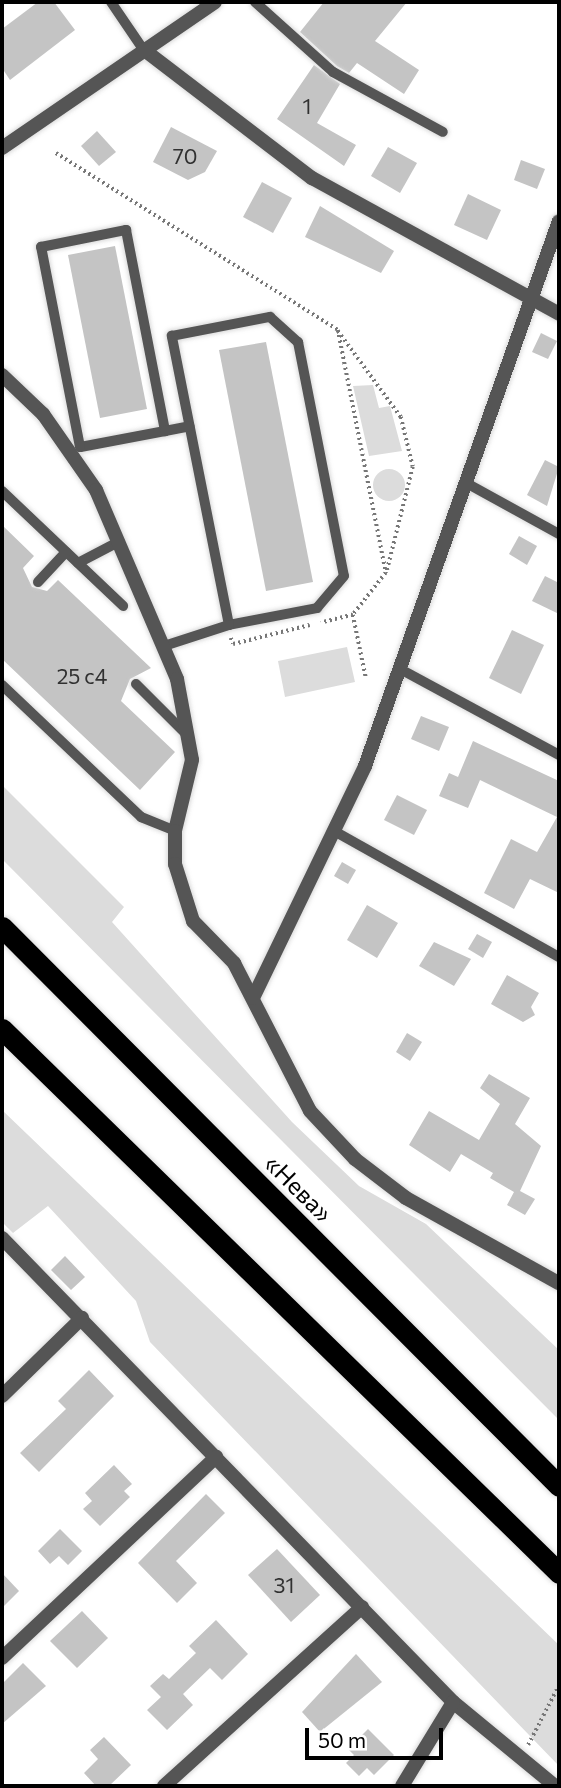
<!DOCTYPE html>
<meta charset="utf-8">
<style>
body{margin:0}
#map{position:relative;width:561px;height:1788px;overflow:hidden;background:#fff;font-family:Commissioner,sans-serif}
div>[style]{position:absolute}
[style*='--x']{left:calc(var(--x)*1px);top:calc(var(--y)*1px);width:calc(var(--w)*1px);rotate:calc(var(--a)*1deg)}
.green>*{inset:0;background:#dcdcdc}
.round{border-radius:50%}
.building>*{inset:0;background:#c4c4c4}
.path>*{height:3.5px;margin-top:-1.75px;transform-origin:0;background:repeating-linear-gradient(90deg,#777 0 2px,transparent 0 5.5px)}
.roads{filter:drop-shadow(0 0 2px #dbdbdb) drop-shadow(0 0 2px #dbdbdb)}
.service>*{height:10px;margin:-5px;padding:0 5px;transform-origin:5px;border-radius:5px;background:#555}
.minor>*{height:14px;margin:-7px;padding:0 7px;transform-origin:7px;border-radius:7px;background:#555}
.motorway>*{height:21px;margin:-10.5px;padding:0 10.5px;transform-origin:10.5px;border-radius:10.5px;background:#000}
span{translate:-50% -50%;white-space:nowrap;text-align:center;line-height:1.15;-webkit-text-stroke:6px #fff;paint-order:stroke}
.number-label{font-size:21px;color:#313131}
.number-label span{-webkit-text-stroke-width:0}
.street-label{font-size:24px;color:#000}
.frame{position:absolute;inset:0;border:4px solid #000;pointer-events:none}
.scale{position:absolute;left:305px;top:1728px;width:138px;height:32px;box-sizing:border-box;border:4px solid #000;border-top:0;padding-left:9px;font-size:21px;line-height:24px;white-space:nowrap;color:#000;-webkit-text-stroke:5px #fff;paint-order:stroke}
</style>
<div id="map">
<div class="green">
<div style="clip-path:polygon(373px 385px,379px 408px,390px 406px,402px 451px,369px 456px,353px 386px)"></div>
<div class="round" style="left:373px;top:469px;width:32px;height:32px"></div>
<div style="clip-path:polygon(347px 647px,355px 682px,285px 697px,278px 661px)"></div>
<div style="clip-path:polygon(2px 785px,124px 907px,112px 922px,292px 1122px,359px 1186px,426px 1224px,559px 1350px,559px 1420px,2px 859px)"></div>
<div style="clip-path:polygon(2px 1110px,559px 1645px,559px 1766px,150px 1342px,136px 1301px,48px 1206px,13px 1233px,2px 1222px)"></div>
</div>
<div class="building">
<div style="clip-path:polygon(38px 2px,54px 2px,75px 30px,10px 80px,2px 68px,2px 29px)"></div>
<div style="clip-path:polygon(324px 2px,407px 2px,375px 41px,419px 70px,404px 94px,357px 63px,349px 73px,337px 66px,300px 32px)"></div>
<div style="clip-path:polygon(314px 65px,340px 84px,317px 123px,356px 145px,344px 166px,277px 119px)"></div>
<div style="clip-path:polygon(171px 127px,217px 151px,205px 172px,188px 180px,153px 162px)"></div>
<div style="clip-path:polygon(97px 131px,116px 152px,99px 166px,81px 146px)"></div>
<div style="clip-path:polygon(388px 147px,417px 163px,400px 193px,371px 176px)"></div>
<div style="clip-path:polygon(521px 160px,545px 169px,537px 189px,514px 180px)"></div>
<div style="clip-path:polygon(262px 182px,292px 198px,273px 233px,243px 217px)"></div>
<div style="clip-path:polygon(468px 194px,501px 210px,487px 240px,454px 225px)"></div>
<div style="clip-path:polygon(320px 206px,394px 251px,381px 273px,305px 237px)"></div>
<div style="clip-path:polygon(115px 246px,147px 409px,100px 418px,68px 255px)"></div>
<div style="clip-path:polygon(541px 333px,557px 341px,548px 359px,532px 352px)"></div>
<div style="clip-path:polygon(266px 342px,313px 582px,266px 591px,219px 350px)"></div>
<div style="clip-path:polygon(545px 460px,559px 467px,547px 506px,527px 495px)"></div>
<div style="clip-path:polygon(2px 525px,34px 556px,23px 568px,32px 587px,47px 591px,58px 580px,151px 668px,130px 679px,121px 701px,175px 752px,140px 790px,2px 659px)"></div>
<div style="clip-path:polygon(519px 536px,537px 546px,527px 565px,509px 554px)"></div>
<div style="clip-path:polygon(545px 576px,559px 583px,559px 614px,532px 601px)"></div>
<div style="clip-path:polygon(512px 630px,544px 645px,521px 694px,489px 678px)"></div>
<div style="clip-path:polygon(421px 716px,449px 727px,439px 751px,411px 739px)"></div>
<div style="clip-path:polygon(473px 741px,559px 781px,559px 893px,530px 879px,514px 909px,484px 893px,511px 839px,537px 852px,557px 817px,480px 780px,468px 808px,439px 796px,449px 773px,458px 777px)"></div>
<div style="clip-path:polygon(397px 795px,427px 810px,414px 835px,384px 820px)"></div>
<div style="clip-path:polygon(342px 862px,356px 870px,348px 884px,334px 876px)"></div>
<div style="clip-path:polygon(367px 905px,398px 923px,377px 958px,347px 940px)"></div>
<div style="clip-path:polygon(477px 934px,492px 942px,483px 958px,468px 949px)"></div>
<div style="clip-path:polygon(434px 942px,471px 959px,454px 986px,419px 966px)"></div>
<div style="clip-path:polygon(507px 975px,539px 993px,531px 1007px,535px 1015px,523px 1022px,491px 1004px)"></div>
<div style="clip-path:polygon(407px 1033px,422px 1042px,410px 1061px,396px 1052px)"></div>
<div style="clip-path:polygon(489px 1074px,530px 1098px,515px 1124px,541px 1146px,520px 1191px,535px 1199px,525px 1215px,507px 1205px,514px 1192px,490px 1178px,493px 1173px,461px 1154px,450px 1172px,409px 1145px,429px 1111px,479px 1140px,500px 1104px,480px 1088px)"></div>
<div style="clip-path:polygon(65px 1256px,85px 1277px,71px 1290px,51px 1270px)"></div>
<div style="clip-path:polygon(89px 1370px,114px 1396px,39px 1472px,20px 1453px,66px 1409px,58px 1401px)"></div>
<div style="clip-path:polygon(114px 1465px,132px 1484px,124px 1491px,130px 1497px,100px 1526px,83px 1509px,92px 1501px,85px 1493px)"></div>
<div style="clip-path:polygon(206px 1494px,225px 1513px,176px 1561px,197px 1583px,177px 1603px,138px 1563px)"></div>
<div style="clip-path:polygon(60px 1529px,82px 1551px,68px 1565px,59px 1556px,50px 1564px,38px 1551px)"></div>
<div style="clip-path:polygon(277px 1549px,320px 1595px,291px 1622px,248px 1575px)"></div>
<div style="clip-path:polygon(2px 1573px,19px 1591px,2px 1608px)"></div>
<div style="clip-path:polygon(82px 1611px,108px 1638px,77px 1668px,50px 1641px)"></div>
<div style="clip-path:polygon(216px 1620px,248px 1654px,222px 1680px,210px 1668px,183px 1694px,193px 1705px,167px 1730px,147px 1710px,161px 1697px,150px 1686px,163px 1674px,169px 1679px,196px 1653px,189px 1646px)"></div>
<div style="clip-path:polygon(356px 1654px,382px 1682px,320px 1732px,302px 1712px)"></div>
<div style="clip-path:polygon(23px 1663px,46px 1686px,2px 1724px,2px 1684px)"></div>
<div style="clip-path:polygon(368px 1729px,394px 1755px,374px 1775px,367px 1768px,359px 1776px,346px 1763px,354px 1755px,348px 1749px)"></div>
<div style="clip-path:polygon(104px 1737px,131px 1765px,109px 1786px,96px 1786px,84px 1773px,98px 1759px,90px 1750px)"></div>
</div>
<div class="path">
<div style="--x:56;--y:153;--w:333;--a:32.1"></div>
<div style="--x:338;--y:330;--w:248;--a:78.8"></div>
<div style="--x:386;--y:573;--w:53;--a:128.2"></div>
<div style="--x:353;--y:615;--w:33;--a:166"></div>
<div style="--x:338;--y:331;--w:107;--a:53.8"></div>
<div style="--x:401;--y:417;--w:51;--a:76.5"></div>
<div style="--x:413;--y:467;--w:107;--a:104"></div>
<div style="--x:353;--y:615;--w:64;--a:78.3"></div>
<div style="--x:231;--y:638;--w:6;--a:72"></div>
<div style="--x:233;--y:644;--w:79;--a:-13.9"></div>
<div style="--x:528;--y:1745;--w:68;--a:-62.7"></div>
</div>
<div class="roads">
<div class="service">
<div style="--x:111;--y:2;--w:57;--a:55.8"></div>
<div style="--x:255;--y:2;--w:105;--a:41.9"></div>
<div style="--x:333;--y:72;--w:125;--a:28.6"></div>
<div style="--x:126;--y:230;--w:205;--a:79"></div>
<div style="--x:165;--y:431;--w:86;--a:169.3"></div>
<div style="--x:80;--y:447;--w:204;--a:-101"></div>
<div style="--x:41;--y:247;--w:87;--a:-11.3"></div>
<div style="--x:270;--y:317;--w:38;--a:42"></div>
<div style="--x:298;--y:342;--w:238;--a:78.9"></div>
<div style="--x:344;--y:576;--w:42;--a:130.2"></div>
<div style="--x:317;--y:608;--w:90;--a:169.1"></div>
<div style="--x:229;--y:625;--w:295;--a:-101.2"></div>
<div style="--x:172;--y:336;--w:100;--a:-11"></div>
<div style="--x:165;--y:431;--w:25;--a:-11"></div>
<div style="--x:470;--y:485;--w:102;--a:28.8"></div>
<div style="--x:2;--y:491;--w:167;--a:43.5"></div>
<div style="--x:78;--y:563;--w:47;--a:-27.6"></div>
<div style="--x:38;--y:582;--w:41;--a:-47"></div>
<div style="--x:164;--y:646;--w:68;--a:-17.9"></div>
<div style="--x:402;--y:670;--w:179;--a:28.4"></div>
<div style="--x:136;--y:684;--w:74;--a:45"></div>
<div style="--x:2;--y:685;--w:192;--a:43.5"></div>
<div style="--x:141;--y:817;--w:37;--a:22"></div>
<div style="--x:336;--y:832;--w:256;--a:29.3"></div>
</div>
<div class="minor">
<div style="--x:143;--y:49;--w:213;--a:37.4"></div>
<div style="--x:312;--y:178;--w:282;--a:28.8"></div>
<div style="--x:2;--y:148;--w:258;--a:-34.4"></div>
<div style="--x:2;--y:375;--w:57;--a:43.6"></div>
<div style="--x:43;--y:414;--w:93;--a:55.1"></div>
<div style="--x:96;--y:490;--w:206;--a:66.8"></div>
<div style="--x:177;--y:679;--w:82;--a:79.5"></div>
<div style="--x:192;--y:760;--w:73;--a:103.5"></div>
<div style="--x:175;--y:831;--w:33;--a:90"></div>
<div style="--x:175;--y:864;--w:60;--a:72.5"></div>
<div style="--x:193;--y:921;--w:59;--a:45.7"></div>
<div style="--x:234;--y:963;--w:166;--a:62.8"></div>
<div style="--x:310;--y:1111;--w:66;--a:46.8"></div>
<div style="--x:355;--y:1159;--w:64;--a:37.4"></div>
<div style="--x:406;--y:1198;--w:175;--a:29.1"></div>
<div style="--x:253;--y:998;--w:258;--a:-64.2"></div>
<div style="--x:365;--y:766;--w:578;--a:-70.41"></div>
<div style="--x:2;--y:1238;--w:647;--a:45.81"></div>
<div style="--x:453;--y:1702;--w:132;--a:39.5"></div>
<div style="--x:2;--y:1396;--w:112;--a:-44.3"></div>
<div style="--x:2;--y:1658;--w:294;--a:-43.2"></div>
<div style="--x:164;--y:1786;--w:267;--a:-42.1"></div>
<div style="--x:402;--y:1786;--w:98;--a:-58.7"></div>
</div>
<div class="motorway">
<div style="--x:2;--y:927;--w:789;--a:45.1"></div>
<div style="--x:2;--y:1029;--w:779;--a:44.32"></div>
</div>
</div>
<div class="number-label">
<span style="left:307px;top:106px">1</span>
<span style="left:185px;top:156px">70</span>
<span style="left:82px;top:676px">25 с4</span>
<span style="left:284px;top:1585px">31</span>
</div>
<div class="street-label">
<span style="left:299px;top:1188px;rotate:45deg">«Нева»</span>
</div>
<div class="frame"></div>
<div class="scale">50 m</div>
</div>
